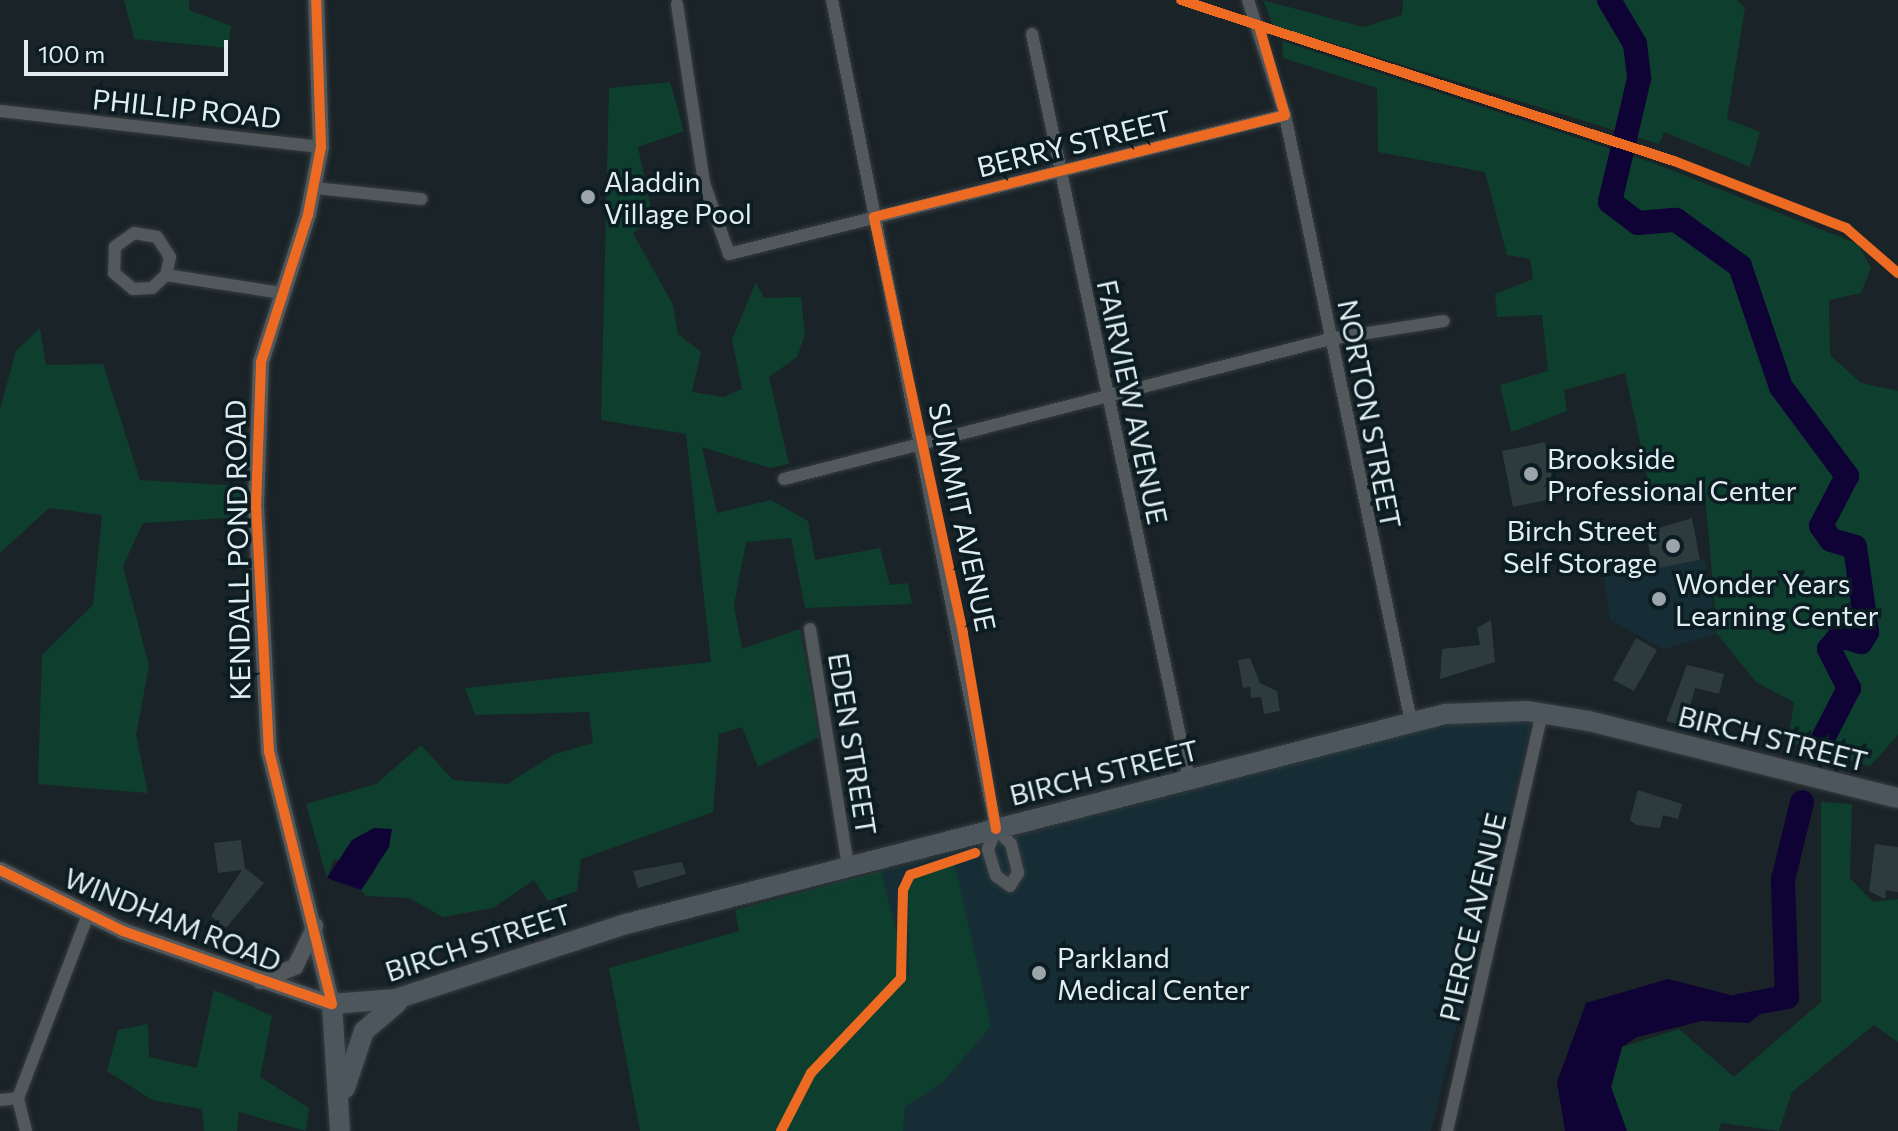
<!DOCTYPE html>
<style>
body{margin:0}
#map{position:relative;width:1898px;height:1131px;overflow:hidden;background:#1a2327;font-family:Commissioner,sans-serif}
div>[style]{position:absolute}
[style*='--x']{left:calc(var(--x)*1px);top:calc(var(--y)*1px);width:calc(var(--w)*1px);rotate:calc(var(--a)*1deg)}
.built>*{inset:0;background:#162d35}
.green>*{inset:0;background:#0e3f2e}
.water>*{inset:0;background:#0e0334}
.river>*{height:24px;margin:-12px;padding:0 12px;transform-origin:12px;border-radius:12px;background:#0e0334}
.building>*{inset:0;background:#2d3b3d}
.roads{filter:drop-shadow(0 0 2px #363d40) drop-shadow(0 0 2px #363d40)}
.minor>*{height:12px;margin:-6px;padding:0 6px;transform-origin:6px;border-radius:6px;background:#52585c}
.tertiary>*{height:16px;margin:-8px;padding:0 8px;transform-origin:8px;border-radius:8px;background:#52585c}
.primary>*{height:20px;margin:-10px;padding:0 10px;transform-origin:10px;border-radius:10px;background:#4e565d}
.cycleway>*{height:10px;margin:-5px;padding:0 5px;transform-origin:5px;border-radius:5px;background:#ed6a23}
.dots>*{width:22px;height:22px;translate:-50% -50%;box-sizing:border-box;border:4px solid #0b1c22;border-radius:50%}
span{translate:-50% -50%;white-space:nowrap;text-align:center;line-height:1.15;-webkit-text-stroke:7px #0b1c22;paint-order:stroke}
.street-label{font-size:28px;color:#e2edf1}
.poi-label{font-size:28px;color:#e2edf1}
.left{translate:0 -50%;text-align:left}
.right{translate:-100% -50%;text-align:right}
.scale{position:absolute;left:24px;top:40px;width:204px;height:36px;box-sizing:border-box;border:4px solid #e2edf1;border-top:0;padding-left:10px;font-size:24px;line-height:28px;white-space:nowrap;color:#e2edf1;-webkit-text-stroke:6px #0b1c22;paint-order:stroke}
</style>
<div id="map">
<div class="built">
<div style="clip-path:polygon(1705px 559px,1717px 634px,1663px 649px,1610px 620px,1604px 577px)"></div>
<div style="clip-path:polygon(1532px 720px,1431px 1131px,903px 1131px,900px 1118px,928px 1060px,881px 871px,1460px 721px)"></div>
</div>
<div class="green">
<div style="clip-path:polygon(124px 0,189px 0,189px 10px,231px 26px,228px 48px,134px 39px)"></div>
<div style="clip-path:polygon(1263px 0,1363px 27px,1402px 15px,1403px 0,1737px 0,1745px 8px,1727px 119px,1760px 132px,1750px 167px,1664px 132px,1659px 144px,1273px 25px)"></div>
<div style="clip-path:polygon(1282px 41px,1653px 163px,1858px 244px,1871px 268px,1861px 293px,1829px 300px,1830px 355px,1861px 383px,1898px 391px,1898px 735px,1870px 766px,1788px 742px,1794px 702px,1756px 682px,1717px 634px,1705px 493px,1653px 502px,1625px 373px,1564px 390px,1567px 411px,1511px 432px,1500px 385px,1548px 371px,1542px 315px,1497px 317px,1495px 294px,1533px 279px,1530px 259px,1507px 255px,1485px 172px,1378px 152px,1377px 88px,1283px 58px)"></div>
<div style="clip-path:polygon(670px 82px,684px 131px,638px 147px,653px 218px,633px 233px,673px 305px,678px 334px,701px 352px,692px 392px,724px 397px,742px 389px,732px 340px,756px 282px,764px 298px,801px 297px,805px 335px,797px 357px,769px 377px,789px 464px,770px 468px,702px 447px,717px 513px,771px 500px,808px 521px,815px 560px,880px 548px,890px 585px,908px 583px,912px 604px,805px 608px,791px 538px,746px 542px,734px 605px,742px 649px,800px 629px,819px 737px,758px 767px,742px 727px,719px 734px,713px 812px,581px 859px,577px 891px,548px 901px,534px 880px,493px 908px,443px 917px,409px 898px,366px 896px,361px 890px,375px 871px,334px 859px,327px 878px,306px 804px,376px 784px,421px 745px,453px 780px,507px 784px,555px 754px,593px 743px,589px 712px,475px 715px,465px 688px,711px 662px,686px 434px,601px 420px,609px 88px)"></div>
<div style="clip-path:polygon(40px 328px,46px 365px,103px 364px,140px 480px,240px 486px,243px 517px,143px 523px,123px 566px,149px 666px,136px 735px,148px 793px,38px 784px,42px 655px,93px 605px,102px 515px,49px 508px,0 553px,0 409px,16px 351px)"></div>
<div style="clip-path:polygon(1821px 802px,1852px 804px,1850px 878px,1873px 902px,1898px 899px,1898px 1042px,1874px 1025px,1792px 1092px,1779px 1131px,1721px 1123px,1719px 1131px,1627px 1131px,1611px 1088px,1622px 1047px,1679px 1029px,1734px 1077px,1821px 1002px)"></div>
<div style="clip-path:polygon(954px 861px,991px 1026px,943px 1082px,905px 1107px,903px 1131px,640px 1131px,609px 968px,739px 931px,735px 910px,881px 871px,909px 980px,908px 884px,933px 865px)"></div>
<div style="clip-path:polygon(214px 990px,272px 1016px,260px 1077px,309px 1108px,306px 1131px,239px 1112px,237px 1131px,204px 1131px,202px 1109px,152px 1100px,107px 1071px,118px 1030px,148px 1024px,149px 1057px,197px 1068px)"></div>
</div>
<div class="water">
<div style="clip-path:polygon(374px 828px,392px 829px,389px 847px,361px 890px,327px 878px,352px 840px)"></div>
<div style="clip-path:polygon(1668px 979px,1746px 999px,1767px 996px,1770px 1006px,1749px 1023px,1702px 1021px,1637px 1037px,1622px 1047px,1611px 1087px,1627px 1131px,1565px 1131px,1557px 1082px,1586px 1003px)"></div>
</div>
<div class="river">
<div style="--x:1609;--y:0;--w:51;--a:59.4"></div>
<div style="--x:1635;--y:44;--w:35;--a:83"></div>
<div style="--x:1639;--y:79;--w:126;--a:103.3"></div>
<div style="--x:1610;--y:202;--w:35;--a:37"></div>
<div style="--x:1638;--y:223;--w:38;--a:-5"></div>
<div style="--x:1676;--y:220;--w:79;--a:35.7"></div>
<div style="--x:1740;--y:266;--w:128;--a:71.3"></div>
<div style="--x:1781;--y:387;--w:111;--a:53.4"></div>
<div style="--x:1847;--y:476;--w:56;--a:117.5"></div>
<div style="--x:1821;--y:526;--w:17;--a:54"></div>
<div style="--x:1831;--y:540;--w:25;--a:16"></div>
<div style="--x:1855;--y:547;--w:86;--a:82"></div>
<div style="--x:1867;--y:632;--w:12;--a:121"></div>
<div style="--x:1861;--y:642;--w:22;--a:-164"></div>
<div style="--x:1840;--y:636;--w:17;--a:130"></div>
<div style="--x:1829;--y:649;--w:44;--a:62.9"></div>
<div style="--x:1849;--y:688;--w:68;--a:117.3"></div>
<div style="--x:1739;--y:1006;--w:49;--a:-10.6"></div>
<div style="--x:1787;--y:997;--w:117;--a:-92"></div>
<div style="--x:1783;--y:880;--w:80;--a:-76.3"></div>
</div>
<div class="building">
<div style="clip-path:polygon(1545px 442px,1556px 498px,1513px 507px,1502px 451px)"></div>
<div style="clip-path:polygon(1692px 518px,1700px 560px,1653px 569px,1646px 532px)"></div>
<div style="clip-path:polygon(1491px 620px,1495px 662px,1440px 679px,1442px 649px,1480px 645px,1477px 628px)"></div>
<div style="clip-path:polygon(1636px 638px,1657px 650px,1634px 691px,1613px 680px)"></div>
<div style="clip-path:polygon(1250px 658px,1260px 683px,1277px 691px,1280px 711px,1264px 714px,1261px 697px,1251px 698px,1250px 687px,1243px 688px,1238px 660px)"></div>
<div style="clip-path:polygon(1687px 665px,1724px 674px,1719px 694px,1695px 688px,1685px 726px,1666px 721px)"></div>
<div style="clip-path:polygon(1638px 790px,1682px 804px,1678px 819px,1663px 815px,1660px 828px,1636px 825px,1630px 820px)"></div>
<div style="clip-path:polygon(241px 840px,245px 868px,264px 883px,226px 928px,211px 916px,242px 870px,218px 873px,214px 843px)"></div>
<div style="clip-path:polygon(1875px 844px,1898px 847px,1898px 892px,1886px 890px,1885px 899px,1869px 891px)"></div>
<div style="clip-path:polygon(682px 862px,686px 874px,638px 888px,633px 871px)"></div>
</div>
<div class="roads">
<div class="minor">
<div style="--x:832;--y:0;--w:845;--a:78.81"></div>
<div style="--x:1248;--y:0;--w:121;--a:72.2"></div>
<div style="--x:1285;--y:115;--w:620;--a:78.27"></div>
<div style="--x:677;--y:4;--w:181;--a:81.4"></div>
<div style="--x:704;--y:183;--w:75;--a:70.6"></div>
<div style="--x:729;--y:254;--w:573;--a:-14.04"></div>
<div style="--x:1032;--y:34;--w:761;--a:78.1"></div>
<div style="--x:0;--y:111;--w:323;--a:6.4"></div>
<div style="--x:315;--y:188;--w:107;--a:5.9"></div>
<div style="--x:166;--y:275;--w:18;--a:-77"></div>
<div style="--x:170;--y:257;--w:24;--a:-123"></div>
<div style="--x:157;--y:237;--w:23;--a:-170"></div>
<div style="--x:134;--y:233;--w:24;--a:144"></div>
<div style="--x:115;--y:247;--w:26;--a:92"></div>
<div style="--x:114;--y:273;--w:25;--a:40"></div>
<div style="--x:133;--y:289;--w:19;--a:-3"></div>
<div style="--x:152;--y:288;--w:19;--a:-43"></div>
<div style="--x:166;--y:275;--w:116;--a:8.9"></div>
<div style="--x:784;--y:479;--w:564;--a:-14.38"></div>
<div style="--x:1330;--y:339;--w:115;--a:-9"></div>
<div style="--x:810;--y:629;--w:241;--a:80.9"></div>
<div style="--x:996;--y:829;--w:21;--a:45"></div>
<div style="--x:1011;--y:844;--w:30;--a:76"></div>
<div style="--x:1018;--y:873;--w:15;--a:122"></div>
<div style="--x:1010;--y:886;--w:17;--a:-144"></div>
<div style="--x:996;--y:876;--w:28;--a:-107"></div>
<div style="--x:988;--y:849;--w:22;--a:-68"></div>
<div style="--x:0;--y:1100;--w:18;--a:-6"></div>
<div style="--x:26;--y:1131;--w:34;--a:-104"></div>
<div style="--x:18;--y:1098;--w:196;--a:-69.1"></div>
<div style="--x:1447;--y:1131;--w:429;--a:-77.2"></div>
</div>
<div class="tertiary">
<div style="--x:0;--y:870;--w:137;--a:26.4"></div>
<div style="--x:123;--y:931;--w:221;--a:19.3"></div>
<div style="--x:332;--y:1004;--w:260;--a:-104"></div>
<div style="--x:269;--y:752;--w:245;--a:-93"></div>
<div style="--x:256;--y:507;--w:145;--a:-88"></div>
<div style="--x:261;--y:362;--w:154;--a:-72.3"></div>
<div style="--x:308;--y:215;--w:69;--a:-79.2"></div>
<div style="--x:321;--y:147;--w:147;--a:-91.9"></div>
<div style="--x:260;--y:981;--w:38;--a:-22"></div>
<div style="--x:295;--y:967;--w:46;--a:-64"></div>
</div>
<div class="primary">
<div style="--x:345;--y:1088;--w:60;--a:-71.6"></div>
<div style="--x:364;--y:1031;--w:43;--a:-40.3"></div>
<div style="--x:340;--y:1131;--w:127;--a:-93.6"></div>
<div style="--x:332;--y:1004;--w:64;--a:-4.5"></div>
<div style="--x:396;--y:999;--w:242;--a:-18.1"></div>
<div style="--x:626;--y:924;--w:845;--a:-14.38"></div>
<div style="--x:1445;--y:714;--w:82;--a:-2.1"></div>
<div style="--x:1527;--y:711;--w:63;--a:9.2"></div>
<div style="--x:1589;--y:721;--w:318;--a:14"></div>
</div>
</div>
<div class="cycleway">
<div style="--x:1181;--y:0;--w:519;--a:18.09"></div>
<div style="--x:1674;--y:161;--w:185;--a:21.3"></div>
<div style="--x:1846;--y:228;--w:69;--a:40.9"></div>
<div style="--x:996;--y:829;--w:199;--a:-99.6"></div>
<div style="--x:963;--y:633;--w:425;--a:-102.1"></div>
<div style="--x:874;--y:217;--w:423;--a:-13.9"></div>
<div style="--x:1285;--y:115;--w:93;--a:-106.3"></div>
<div style="--x:0;--y:870;--w:137;--a:26.4"></div>
<div style="--x:123;--y:931;--w:221;--a:19.3"></div>
<div style="--x:332;--y:1004;--w:260;--a:-104"></div>
<div style="--x:269;--y:752;--w:245;--a:-93"></div>
<div style="--x:256;--y:507;--w:145;--a:-88"></div>
<div style="--x:261;--y:362;--w:154;--a:-72.3"></div>
<div style="--x:308;--y:215;--w:69;--a:-79.2"></div>
<div style="--x:321;--y:147;--w:147;--a:-91.9"></div>
<div style="--x:781;--y:1131;--w:65;--a:-62.7"></div>
<div style="--x:811;--y:1073;--w:131;--a:-46.5"></div>
<div style="--x:901;--y:978;--w:88;--a:-88.7"></div>
<div style="--x:903;--y:890;--w:17;--a:-65"></div>
<div style="--x:910;--y:875;--w:69;--a:-18.7"></div>
</div>
<div class="dots">
<div style="left:588px;top:197px;background:#9ca6aa"></div>
<div style="left:1531px;top:474px;background:#9ca6aa"></div>
<div style="left:1673px;top:546px;background:#9ca6aa"></div>
<div style="left:1659px;top:599px;background:#9ca6aa"></div>
<div style="left:1039px;top:973px;background:#9ca6aa"></div>
</div>
<div class="street-label">
<span style="left:187px;top:108px;rotate:6deg">PHILLIP ROAD</span>
<span style="left:1074px;top:143px;rotate:-14deg">BERRY STREET</span>
<span style="left:1133px;top:402px;rotate:78deg">FAIRVIEW AVENUE</span>
<span style="left:1370px;top:414px;rotate:79deg">NORTON STREET</span>
<span style="left:963px;top:517px;rotate:78deg">SUMMIT AVENUE</span>
<span style="left:237px;top:550px;rotate:-91deg">KENDALL POND ROAD</span>
<span style="left:1773px;top:738px;rotate:14deg">BIRCH STREET</span>
<span style="left:853px;top:744px;rotate:81deg">EDEN STREET</span>
<span style="left:1104px;top:772px;rotate:-14deg">BIRCH STREET</span>
<span style="left:1472px;top:917px;rotate:-77deg">PIERCE AVENUE</span>
<span style="left:173px;top:919px;rotate:22deg">WINDHAM ROAD</span>
<span style="left:478px;top:942px;rotate:-18deg">BIRCH STREET</span>
</div>
<div class="poi-label">
<span class="left" style="left:604px;top:197px">Aladdin<br>Village Pool</span>
<span class="left" style="left:1547px;top:474px">Brookside<br>Professional Center</span>
<span class="right" style="left:1657px;top:546px">Birch Street<br>Self Storage</span>
<span class="left" style="left:1675px;top:599px">Wonder Years<br>Learning Center</span>
<span class="left" style="left:1057px;top:973px">Parkland<br>Medical Center</span>
</div>
<div class="scale">100 m</div>
</div>
